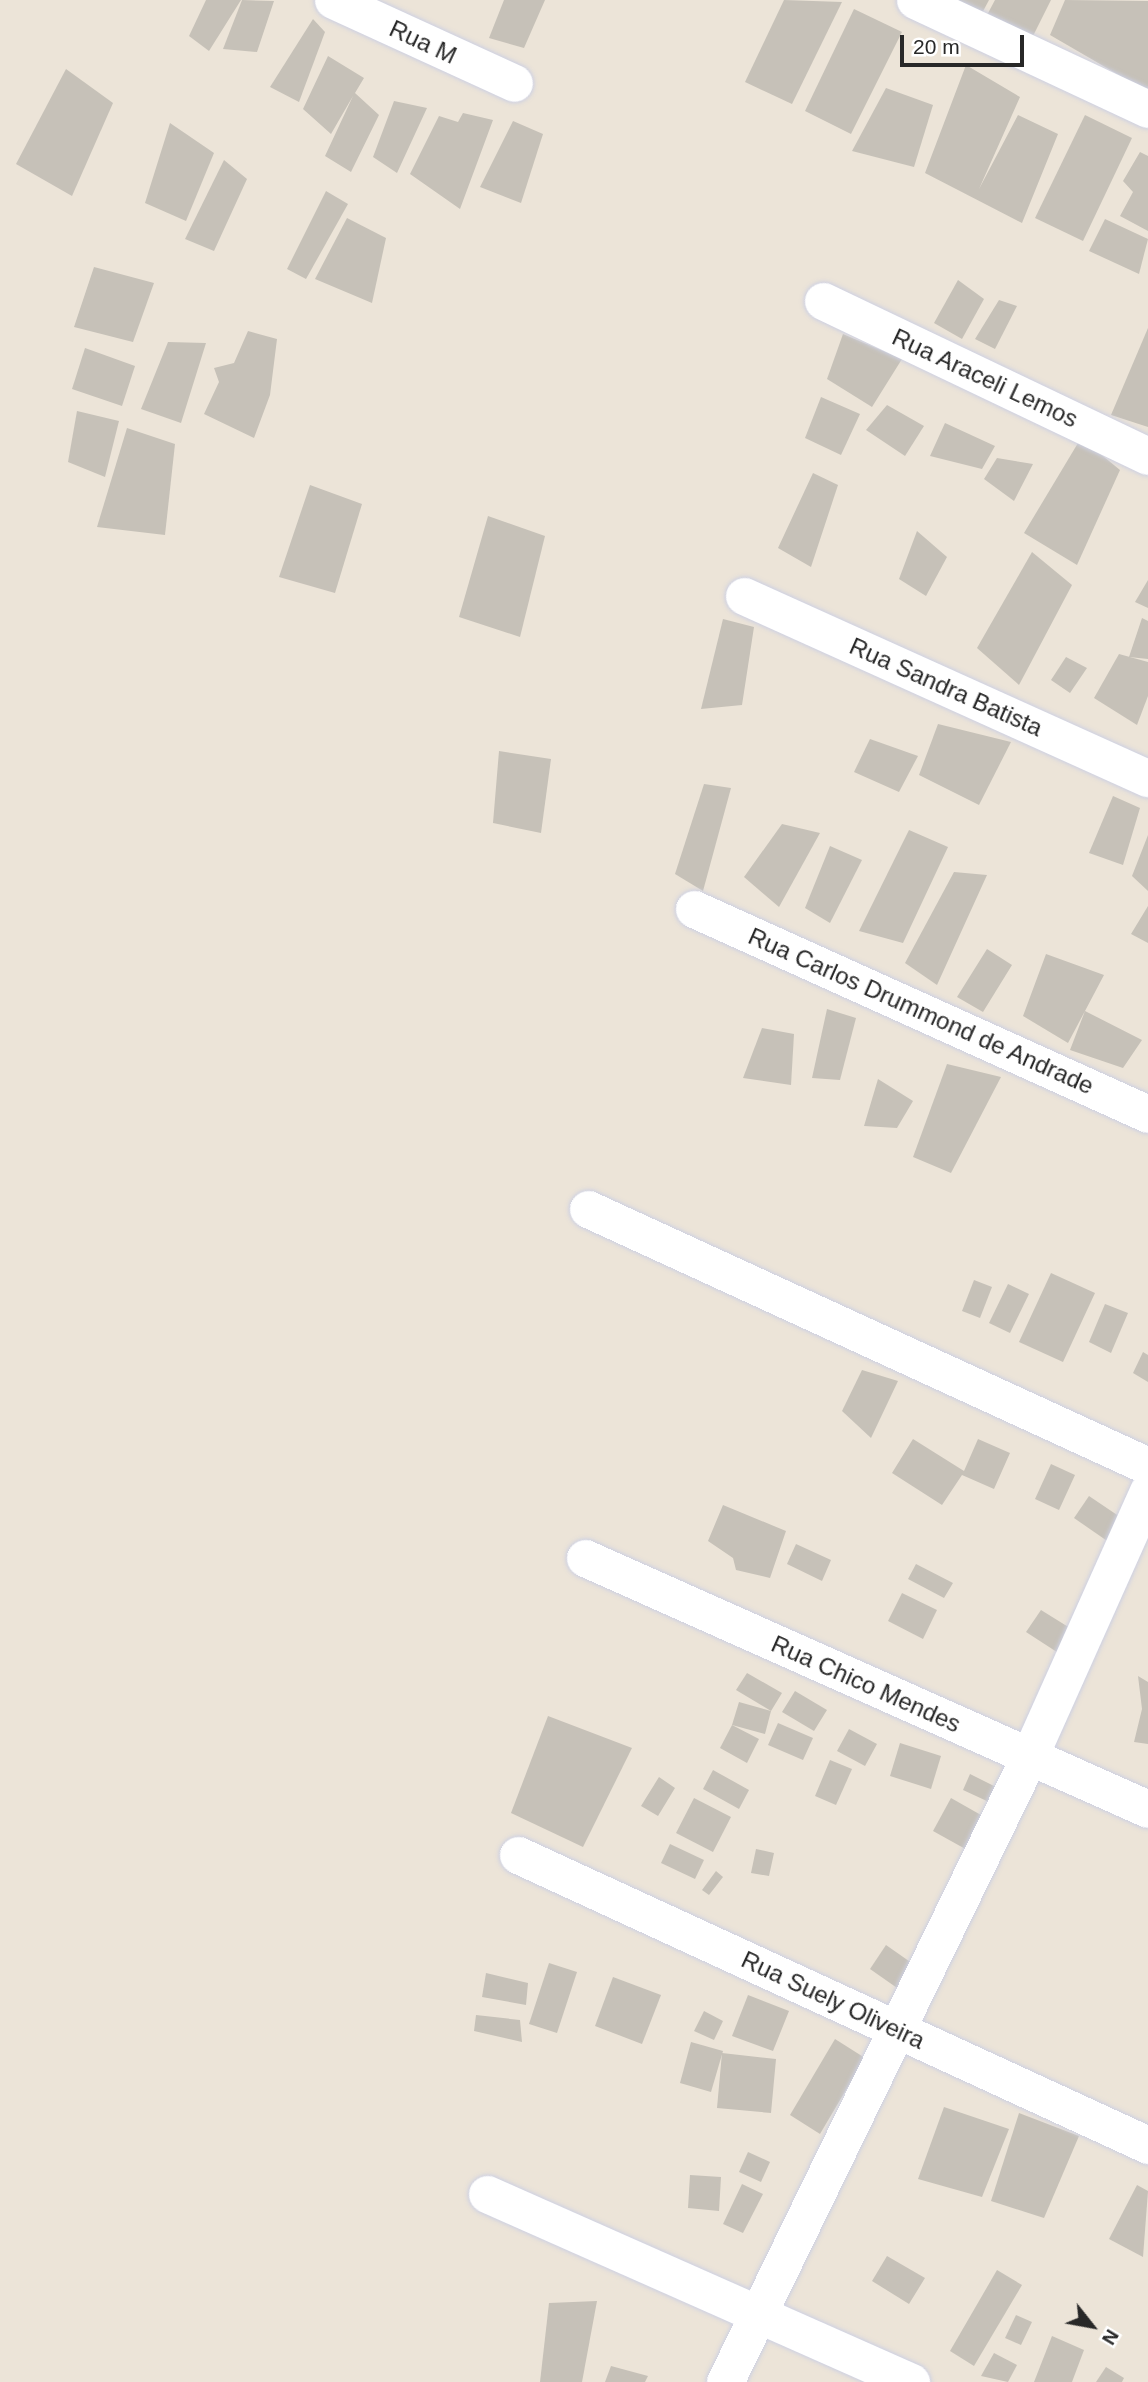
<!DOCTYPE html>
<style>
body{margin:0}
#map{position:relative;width:1148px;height:2382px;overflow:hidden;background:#ece4d8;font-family:Helvetica,sans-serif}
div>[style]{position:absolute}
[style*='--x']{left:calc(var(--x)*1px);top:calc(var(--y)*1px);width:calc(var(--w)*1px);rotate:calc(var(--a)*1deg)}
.building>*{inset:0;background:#c6c1b8}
.roads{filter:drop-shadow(0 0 2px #cdd0e2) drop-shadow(0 0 2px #cdd0e2)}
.street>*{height:37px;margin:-18.5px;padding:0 18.5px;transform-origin:18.5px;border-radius:18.5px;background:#fff}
span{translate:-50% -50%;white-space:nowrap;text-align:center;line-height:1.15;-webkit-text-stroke:6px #fff;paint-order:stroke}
.street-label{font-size:24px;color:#282828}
.north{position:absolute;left:1057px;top:2291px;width:70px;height:70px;-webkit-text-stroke:5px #fff;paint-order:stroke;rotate:121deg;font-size:19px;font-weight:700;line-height:28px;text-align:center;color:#282828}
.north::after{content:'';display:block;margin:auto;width:24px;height:32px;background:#282828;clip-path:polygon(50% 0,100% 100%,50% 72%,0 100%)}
.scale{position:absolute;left:900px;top:35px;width:124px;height:32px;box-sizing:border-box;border:4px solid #282828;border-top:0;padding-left:9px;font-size:21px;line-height:24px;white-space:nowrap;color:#282828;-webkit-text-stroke:5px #fff;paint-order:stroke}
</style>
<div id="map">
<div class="building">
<div style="clip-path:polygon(206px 0,241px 0,209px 51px,189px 36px)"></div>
<div style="clip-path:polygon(242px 0,274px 1px,257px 52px,223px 49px)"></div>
<div style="clip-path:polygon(504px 0,545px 0,524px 48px,489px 38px)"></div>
<div style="clip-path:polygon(784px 0,842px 2px,792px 104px,745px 82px)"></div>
<div style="clip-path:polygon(948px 0,989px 0,980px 17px)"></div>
<div style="clip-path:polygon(995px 0,1051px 0,1032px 38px,987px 15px)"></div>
<div style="clip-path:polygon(1065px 0,1148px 1px,1148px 92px,1050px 35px)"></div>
<div style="clip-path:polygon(854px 9px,902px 32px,851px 134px,805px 111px)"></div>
<div style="clip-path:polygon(313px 19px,325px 32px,299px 102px,270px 87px)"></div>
<div style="clip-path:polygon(328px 56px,364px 78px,355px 93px,379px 115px,351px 172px,325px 156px,353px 96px,331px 134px,303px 109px)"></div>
<div style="clip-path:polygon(966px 65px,1020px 97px,979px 189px,1018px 115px,1058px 134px,1022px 223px,925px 173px)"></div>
<div style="clip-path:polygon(66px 69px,113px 103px,72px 196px,16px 164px)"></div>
<div style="clip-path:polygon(886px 88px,933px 105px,914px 167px,852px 151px)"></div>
<div style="clip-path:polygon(394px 101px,427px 108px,397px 173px,373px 157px)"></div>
<div style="clip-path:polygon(463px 113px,493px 120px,460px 209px,410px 174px,439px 116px,458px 122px)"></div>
<div style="clip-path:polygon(1085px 115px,1132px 138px,1083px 241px,1035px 218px)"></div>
<div style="clip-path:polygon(513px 121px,543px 134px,521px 203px,480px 187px)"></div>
<div style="clip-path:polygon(170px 123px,214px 153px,186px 221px,145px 203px)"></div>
<div style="clip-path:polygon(1140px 152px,1148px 156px,1148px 231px,1120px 216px,1133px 192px,1123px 181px)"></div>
<div style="clip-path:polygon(224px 160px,247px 179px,214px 251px,185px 239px)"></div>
<div style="clip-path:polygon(326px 191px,348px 204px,306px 279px,287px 269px)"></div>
<div style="clip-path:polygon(347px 218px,386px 238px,372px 303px,315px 279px)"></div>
<div style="clip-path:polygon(1105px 219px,1148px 239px,1139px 274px,1089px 251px)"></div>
<div style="clip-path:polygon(94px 267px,154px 283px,133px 342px,74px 327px)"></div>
<div style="clip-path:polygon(958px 280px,984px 299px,962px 339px,934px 323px)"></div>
<div style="clip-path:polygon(999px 300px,1017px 306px,995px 349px,975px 339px)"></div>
<div style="clip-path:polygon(1148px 328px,1148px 427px,1111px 415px)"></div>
<div style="clip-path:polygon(248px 331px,277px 339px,270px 395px,254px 438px,204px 414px,219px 382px,214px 368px,234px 363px)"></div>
<div style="clip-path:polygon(843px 334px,902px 359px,872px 407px,827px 379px)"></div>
<div style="clip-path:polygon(168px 342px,206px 343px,181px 423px,141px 409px)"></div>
<div style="clip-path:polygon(85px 348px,135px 366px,122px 406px,72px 389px)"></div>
<div style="clip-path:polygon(821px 397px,860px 414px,841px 455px,805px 438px)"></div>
<div style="clip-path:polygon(887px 405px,924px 426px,905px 456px,866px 430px)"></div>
<div style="clip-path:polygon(77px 411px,119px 421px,105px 477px,68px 462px)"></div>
<div style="clip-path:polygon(945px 423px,995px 446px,982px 469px,930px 456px)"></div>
<div style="clip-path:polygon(127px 428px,175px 444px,165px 535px,97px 527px)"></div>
<div style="clip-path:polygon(1081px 438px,1120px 470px,1077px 565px,1024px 533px)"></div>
<div style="clip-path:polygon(997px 458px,1033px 464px,1014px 501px,984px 479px)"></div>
<div style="clip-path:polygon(813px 473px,838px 485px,811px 567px,778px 548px)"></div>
<div style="clip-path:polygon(310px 485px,362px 504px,335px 593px,279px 577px)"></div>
<div style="clip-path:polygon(488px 516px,545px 536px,520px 637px,459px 617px)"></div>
<div style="clip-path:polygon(917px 531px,947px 557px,926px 596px,899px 579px)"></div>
<div style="clip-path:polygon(1032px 552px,1072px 585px,1019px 685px,977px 648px)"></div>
<div style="clip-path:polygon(1148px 580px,1148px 608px,1135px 602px)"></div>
<div style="clip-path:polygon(1142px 618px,1148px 621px,1148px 659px,1129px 657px)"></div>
<div style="clip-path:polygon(723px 619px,754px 627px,742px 705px,701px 709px)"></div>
<div style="clip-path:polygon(1119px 654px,1148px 662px,1148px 696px,1137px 725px,1094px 698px)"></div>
<div style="clip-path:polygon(1066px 657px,1087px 668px,1070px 693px,1051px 680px)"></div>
<div style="clip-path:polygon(938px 724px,1011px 742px,979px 805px,919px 775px)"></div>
<div style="clip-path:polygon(870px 739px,918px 756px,899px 792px,854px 772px)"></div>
<div style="clip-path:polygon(499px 751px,551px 759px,541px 833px,493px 823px)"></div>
<div style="clip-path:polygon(704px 784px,731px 788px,703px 891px,675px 874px)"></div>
<div style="clip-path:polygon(1113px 796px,1140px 808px,1123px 865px,1089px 853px)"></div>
<div style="clip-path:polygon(782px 824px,820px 833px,779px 907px,744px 877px)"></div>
<div style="clip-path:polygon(909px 830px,948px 847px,903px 943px,859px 931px)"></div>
<div style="clip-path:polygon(1148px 835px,1148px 891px,1132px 876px)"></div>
<div style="clip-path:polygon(830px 846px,862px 860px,830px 923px,805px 908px)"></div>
<div style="clip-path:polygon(954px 872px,987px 875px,937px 985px,905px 963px)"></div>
<div style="clip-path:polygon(1148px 906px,1148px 943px,1131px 934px)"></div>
<div style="clip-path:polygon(987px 949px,1012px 965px,983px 1012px,957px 997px)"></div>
<div style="clip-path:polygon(1046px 954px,1104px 975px,1085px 1011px,1142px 1040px,1123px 1068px,1070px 1050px,1085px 1011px,1068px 1043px,1023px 1016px)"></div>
<div style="clip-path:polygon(827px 1009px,856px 1018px,840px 1080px,812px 1078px)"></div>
<div style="clip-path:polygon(762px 1028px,794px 1034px,791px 1085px,743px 1078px)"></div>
<div style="clip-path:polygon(947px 1064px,1001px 1077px,951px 1173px,913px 1157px)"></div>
<div style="clip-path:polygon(878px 1079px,913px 1101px,897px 1128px,864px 1126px)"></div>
<div style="clip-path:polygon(1051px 1273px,1095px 1293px,1063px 1362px,1019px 1342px)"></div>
<div style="clip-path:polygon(974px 1280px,992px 1287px,980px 1318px,962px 1311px)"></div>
<div style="clip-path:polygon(1008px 1284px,1029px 1294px,1010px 1333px,989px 1323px)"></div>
<div style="clip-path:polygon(1105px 1304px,1128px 1313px,1111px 1353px,1089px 1342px)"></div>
<div style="clip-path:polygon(1143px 1352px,1148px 1355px,1148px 1382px,1133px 1373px)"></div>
<div style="clip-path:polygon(862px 1370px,898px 1381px,871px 1438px,842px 1411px)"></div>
<div style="clip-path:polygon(913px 1439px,964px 1471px,978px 1439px,1010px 1453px,994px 1489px,962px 1475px,942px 1505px,892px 1473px)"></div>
<div style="clip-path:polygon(1051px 1464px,1075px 1475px,1059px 1510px,1035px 1499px)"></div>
<div style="clip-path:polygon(1089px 1496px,1129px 1523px,1113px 1545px,1074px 1518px)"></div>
<div style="clip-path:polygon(723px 1505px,786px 1531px,770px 1578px,736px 1570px,733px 1558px,708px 1541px)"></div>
<div style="clip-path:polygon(796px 1544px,831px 1560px,822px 1581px,787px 1564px)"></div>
<div style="clip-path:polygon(916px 1564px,953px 1583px,944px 1598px,908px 1579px)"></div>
<div style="clip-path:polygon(902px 1593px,937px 1610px,923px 1639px,888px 1621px)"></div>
<div style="clip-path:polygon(1041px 1610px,1078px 1633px,1063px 1656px,1026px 1632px)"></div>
<div style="clip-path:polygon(747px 1673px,782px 1693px,771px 1711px,736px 1690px)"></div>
<div style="clip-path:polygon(1138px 1676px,1148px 1682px,1148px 1744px,1134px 1742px,1142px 1709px)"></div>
<div style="clip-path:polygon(795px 1691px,827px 1710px,814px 1731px,782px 1712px)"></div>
<div style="clip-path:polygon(739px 1702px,771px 1711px,765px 1734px,732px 1725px)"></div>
<div style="clip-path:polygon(548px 1716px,632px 1748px,583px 1847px,511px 1813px)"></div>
<div style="clip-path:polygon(778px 1723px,813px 1738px,803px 1760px,768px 1745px)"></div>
<div style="clip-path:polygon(732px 1725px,759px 1739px,747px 1763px,720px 1748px)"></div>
<div style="clip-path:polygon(849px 1729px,877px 1744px,865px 1766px,837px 1751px)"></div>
<div style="clip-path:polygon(900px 1743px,941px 1756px,931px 1789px,890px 1776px)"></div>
<div style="clip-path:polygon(830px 1760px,852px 1769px,836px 1805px,815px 1796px)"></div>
<div style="clip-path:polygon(713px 1770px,749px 1790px,739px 1809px,703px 1789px)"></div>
<div style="clip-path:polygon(970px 1774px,996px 1787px,989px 1802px,963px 1790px)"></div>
<div style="clip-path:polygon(659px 1777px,675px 1788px,658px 1816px,641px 1806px)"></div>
<div style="clip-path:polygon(694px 1798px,731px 1817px,713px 1852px,676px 1833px)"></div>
<div style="clip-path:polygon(951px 1798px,988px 1819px,969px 1851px,933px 1831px)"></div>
<div style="clip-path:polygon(670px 1844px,704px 1860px,695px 1879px,661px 1863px)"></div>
<div style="clip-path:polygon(756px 1849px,774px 1853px,769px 1876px,751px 1873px)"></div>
<div style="clip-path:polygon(716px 1871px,723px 1877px,709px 1895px,702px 1890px)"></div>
<div style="clip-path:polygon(886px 1945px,916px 1966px,900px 1990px,870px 1969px)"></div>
<div style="clip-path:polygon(549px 1963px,577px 1972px,557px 2033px,529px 2024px)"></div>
<div style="clip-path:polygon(486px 1973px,528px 1983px,526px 2005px,482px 1997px)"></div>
<div style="clip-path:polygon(613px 1977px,661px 1995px,642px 2044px,595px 2026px)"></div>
<div style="clip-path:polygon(748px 1995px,789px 2011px,773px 2051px,732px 2036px)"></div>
<div style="clip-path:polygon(704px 2011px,723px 2021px,714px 2040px,694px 2031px)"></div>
<div style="clip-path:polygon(476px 2015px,520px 2020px,522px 2042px,474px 2031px)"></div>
<div style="clip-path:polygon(835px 2039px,865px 2058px,820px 2134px,790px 2115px)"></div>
<div style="clip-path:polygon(691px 2042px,723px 2051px,711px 2092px,680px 2083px)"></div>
<div style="clip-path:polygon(722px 2053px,776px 2059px,771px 2113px,717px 2108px)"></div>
<div style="clip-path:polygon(944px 2107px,1009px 2129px,982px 2197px,918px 2179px)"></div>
<div style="clip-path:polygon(1019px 2113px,1079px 2136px,1044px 2218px,991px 2201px)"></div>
<div style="clip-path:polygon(748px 2152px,770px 2162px,761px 2182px,739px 2172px)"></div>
<div style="clip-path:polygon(690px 2175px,721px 2177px,719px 2211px,688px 2208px)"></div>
<div style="clip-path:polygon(742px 2184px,763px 2194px,743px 2233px,723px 2224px)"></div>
<div style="clip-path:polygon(1137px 2185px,1148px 2191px,1143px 2257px,1109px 2239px)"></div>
<div style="clip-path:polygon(887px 2256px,925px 2278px,909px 2304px,872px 2281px)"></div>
<div style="clip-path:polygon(997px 2270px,1022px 2285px,974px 2366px,950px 2351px)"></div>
<div style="clip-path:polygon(597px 2301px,582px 2382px,540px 2382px,549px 2303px)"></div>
<div style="clip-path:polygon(1016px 2315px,1032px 2322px,1021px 2345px,1005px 2338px)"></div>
<div style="clip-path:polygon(1052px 2336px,1084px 2350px,1072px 2382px,1034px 2382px)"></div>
<div style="clip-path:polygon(994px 2353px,1017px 2365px,1008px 2382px,981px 2376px)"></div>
<div style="clip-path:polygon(611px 2366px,648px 2376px,645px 2382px,605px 2382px)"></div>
<div style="clip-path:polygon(1106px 2367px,1124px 2378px,1122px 2382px,1096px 2382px)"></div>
</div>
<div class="roads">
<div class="street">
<div style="--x:333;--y:0;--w:199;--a:24.6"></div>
<div style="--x:915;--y:0;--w:257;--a:25.1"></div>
<div style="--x:823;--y:301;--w:360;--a:25.5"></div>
<div style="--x:744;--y:596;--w:443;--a:24.3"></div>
<div style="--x:694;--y:909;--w:498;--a:24.3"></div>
<div style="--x:588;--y:1209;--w:616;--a:24.65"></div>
<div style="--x:585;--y:1558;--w:616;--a:24.03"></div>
<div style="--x:518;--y:1855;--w:694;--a:24.72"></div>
<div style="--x:487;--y:2194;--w:464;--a:23.9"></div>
<div style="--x:725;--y:2382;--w:695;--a:-64.06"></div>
<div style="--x:1029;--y:1757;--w:291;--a:-65.9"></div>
</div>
</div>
<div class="street-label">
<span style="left:423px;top:42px;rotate:25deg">Rua M</span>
<span style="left:985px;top:378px;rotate:25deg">Rua Araceli Lemos</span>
<span style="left:946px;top:687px;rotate:24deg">Rua Sandra Batista</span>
<span style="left:921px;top:1011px;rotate:24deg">Rua Carlos Drummond de Andrade</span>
<span style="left:866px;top:1684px;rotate:24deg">Rua Chico Mendes</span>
<span style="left:833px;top:2000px;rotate:25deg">Rua Suely Oliveira</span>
</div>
<div class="north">N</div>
<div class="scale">20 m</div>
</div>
